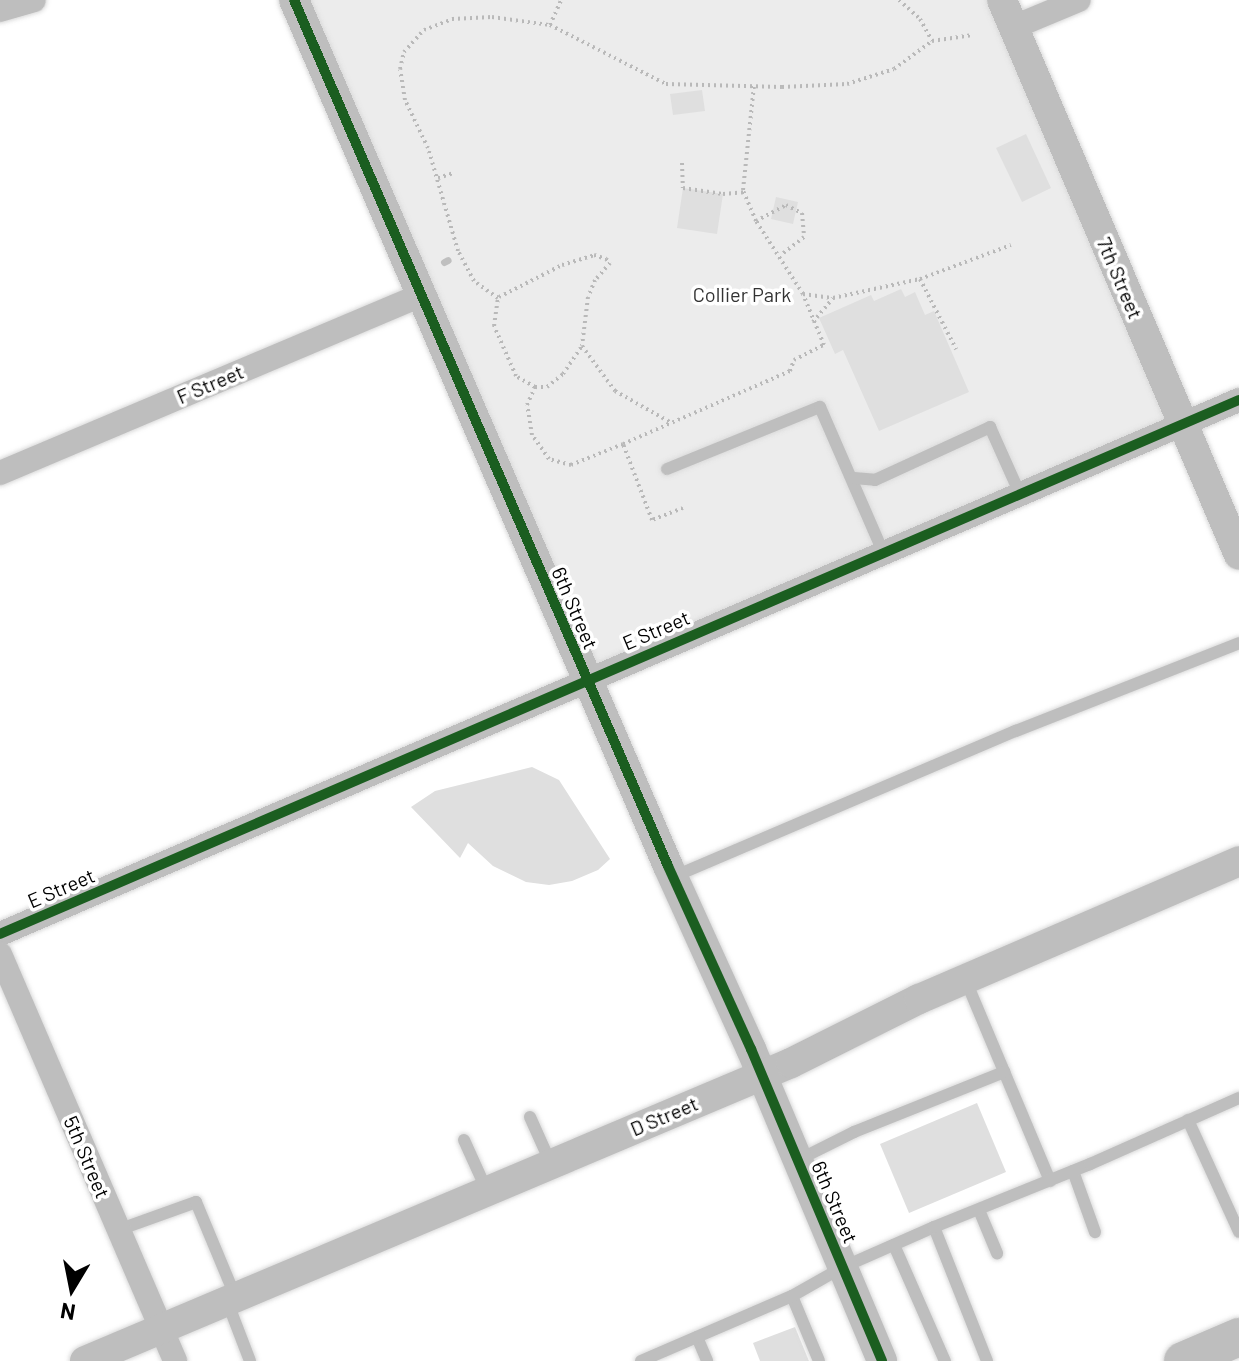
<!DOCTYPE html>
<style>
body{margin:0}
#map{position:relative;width:1239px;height:1361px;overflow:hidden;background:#fff;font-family:Barlow,sans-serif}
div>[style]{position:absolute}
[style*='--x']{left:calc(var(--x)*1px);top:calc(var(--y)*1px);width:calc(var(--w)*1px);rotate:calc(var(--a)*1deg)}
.green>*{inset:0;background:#ececec}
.stream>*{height:7px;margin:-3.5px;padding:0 3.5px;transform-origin:3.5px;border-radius:3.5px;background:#bfbfbf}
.building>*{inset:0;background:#dfdfdf}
.path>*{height:4px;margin-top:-2px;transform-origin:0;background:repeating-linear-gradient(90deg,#b9b9b9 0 2px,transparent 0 6px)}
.roads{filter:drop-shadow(0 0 2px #dbdbdb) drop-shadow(0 0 2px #dbdbdb)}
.service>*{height:12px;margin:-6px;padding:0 6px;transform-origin:6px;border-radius:6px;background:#bebebe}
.minor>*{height:24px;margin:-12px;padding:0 12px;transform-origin:12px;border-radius:12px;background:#bebebe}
.tertiary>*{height:30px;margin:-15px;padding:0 15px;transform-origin:15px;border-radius:15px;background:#bebebe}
.primary>*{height:38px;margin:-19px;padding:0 19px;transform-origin:19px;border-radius:19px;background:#bebebe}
.cycleway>*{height:10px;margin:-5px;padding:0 5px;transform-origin:5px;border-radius:5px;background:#1b5e20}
span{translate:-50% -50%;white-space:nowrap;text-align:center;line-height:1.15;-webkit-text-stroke:7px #fff;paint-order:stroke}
.street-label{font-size:20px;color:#000}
.park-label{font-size:20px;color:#333}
.north{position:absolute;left:32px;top:1249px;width:80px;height:80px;-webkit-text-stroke:6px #fff;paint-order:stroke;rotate:190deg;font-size:22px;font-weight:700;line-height:32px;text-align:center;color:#000}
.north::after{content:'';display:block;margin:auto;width:28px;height:36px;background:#000;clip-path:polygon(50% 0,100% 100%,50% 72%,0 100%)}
</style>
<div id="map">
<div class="green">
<div style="clip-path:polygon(296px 0,1002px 0,1182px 423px,587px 679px)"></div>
</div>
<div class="stream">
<div style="--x:444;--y:262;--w:4;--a:-27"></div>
</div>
<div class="building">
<div style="clip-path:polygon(702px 90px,705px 111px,673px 115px,670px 94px)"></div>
<div style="clip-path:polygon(1026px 134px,1051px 188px,1022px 202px,996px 148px)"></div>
<div style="clip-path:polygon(683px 188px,723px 194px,717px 234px,677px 228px)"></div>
<div style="clip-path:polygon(776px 197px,798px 202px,793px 224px,771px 219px)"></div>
<div style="clip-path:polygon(901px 289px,905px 297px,915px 292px,925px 315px,934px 311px,969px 392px,879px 431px,843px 350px,835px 354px,819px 318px,871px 295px,874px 301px)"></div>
<div style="clip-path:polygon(532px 767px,559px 780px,610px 859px,598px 870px,572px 881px,549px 885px,526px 882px,493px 866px,468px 843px,460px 858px,411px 807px,435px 791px)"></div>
<div style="clip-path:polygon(977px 1103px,1006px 1172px,909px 1213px,880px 1144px)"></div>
<div style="clip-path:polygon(795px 1327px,809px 1361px,760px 1361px,753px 1343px)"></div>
</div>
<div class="path">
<div style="--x:899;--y:0;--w:28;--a:42"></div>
<div style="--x:920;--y:19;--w:25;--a:61"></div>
<div style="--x:550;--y:25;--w:27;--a:-66"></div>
<div style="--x:682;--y:163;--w:25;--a:88"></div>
<div style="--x:683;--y:188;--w:40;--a:8.5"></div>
<div style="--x:723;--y:194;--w:21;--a:-5"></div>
<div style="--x:438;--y:178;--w:16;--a:-18"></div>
<div style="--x:756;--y:221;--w:34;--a:-28"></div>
<div style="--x:786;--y:205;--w:18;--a:27"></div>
<div style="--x:802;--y:213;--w:24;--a:85"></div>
<div style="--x:804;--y:237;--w:29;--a:142"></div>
<div style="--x:920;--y:279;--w:97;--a:-20.5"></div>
<div style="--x:803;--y:294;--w:29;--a:8"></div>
<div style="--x:499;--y:297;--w:71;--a:-26.9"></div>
<div style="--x:562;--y:265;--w:34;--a:-17"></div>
<div style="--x:594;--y:255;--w:13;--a:18"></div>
<div style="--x:606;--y:259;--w:6;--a:45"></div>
<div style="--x:610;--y:263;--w:23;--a:131"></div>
<div style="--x:595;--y:280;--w:18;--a:112"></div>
<div style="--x:588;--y:297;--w:49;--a:97"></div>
<div style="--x:813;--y:322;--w:31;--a:-50"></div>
<div style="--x:833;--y:298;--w:89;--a:-12.3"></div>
<div style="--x:920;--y:279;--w:79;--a:62.8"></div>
<div style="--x:535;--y:387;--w:12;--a:0"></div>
<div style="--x:547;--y:387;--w:21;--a:-39"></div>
<div style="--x:563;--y:374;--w:34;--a:-56"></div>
<div style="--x:582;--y:346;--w:56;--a:53.7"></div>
<div style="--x:615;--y:391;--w:63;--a:29.4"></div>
<div style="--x:623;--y:444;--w:182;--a:-23.6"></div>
<div style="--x:790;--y:371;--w:12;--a:-70"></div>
<div style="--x:794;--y:360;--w:34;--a:-27"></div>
<div style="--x:824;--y:345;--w:55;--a:-112.4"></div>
<div style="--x:803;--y:294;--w:87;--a:-122.8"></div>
<div style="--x:756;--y:221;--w:34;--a:-113"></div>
<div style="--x:743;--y:190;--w:105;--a:-84"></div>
<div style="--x:683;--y:508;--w:33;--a:159"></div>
<div style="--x:652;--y:520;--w:81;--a:-110.9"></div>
<div style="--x:623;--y:444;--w:56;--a:158"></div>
<div style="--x:571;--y:465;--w:23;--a:-165"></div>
<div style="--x:549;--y:459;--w:29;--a:-125"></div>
<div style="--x:532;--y:435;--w:30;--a:-99"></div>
<div style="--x:527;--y:405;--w:20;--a:-66"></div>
<div style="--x:535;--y:387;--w:22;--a:-150"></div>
<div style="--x:516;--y:376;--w:55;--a:-113.7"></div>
<div style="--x:494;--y:326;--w:28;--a:-82"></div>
<div style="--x:498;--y:298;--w:29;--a:-145"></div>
<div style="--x:474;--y:281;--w:34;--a:-118"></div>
<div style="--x:458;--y:251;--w:107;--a:-106.2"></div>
<div style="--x:428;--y:148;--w:53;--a:-115.6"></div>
<div style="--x:405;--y:100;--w:31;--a:-99"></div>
<div style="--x:400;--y:69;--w:17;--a:-77"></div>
<div style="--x:404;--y:52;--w:30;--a:-48"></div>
<div style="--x:424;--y:30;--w:30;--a:-21"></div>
<div style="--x:452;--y:19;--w:40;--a:-2.9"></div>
<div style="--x:492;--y:17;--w:59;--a:7.9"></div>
<div style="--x:550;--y:25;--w:130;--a:27"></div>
<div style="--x:666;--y:84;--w:116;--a:1.5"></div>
<div style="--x:782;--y:87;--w:65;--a:-2.6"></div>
<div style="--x:847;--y:84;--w:49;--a:-17.7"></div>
<div style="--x:894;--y:69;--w:47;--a:-36.4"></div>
<div style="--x:932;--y:41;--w:41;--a:-8.3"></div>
</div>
<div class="roads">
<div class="service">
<div style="--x:667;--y:469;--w:165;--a:-22.1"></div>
<div style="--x:820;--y:407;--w:158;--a:66.5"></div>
<div style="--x:854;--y:478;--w:21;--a:5"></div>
<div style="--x:875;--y:480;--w:127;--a:-24.7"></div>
<div style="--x:990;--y:427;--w:73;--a:65.9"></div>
<div style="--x:673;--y:877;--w:373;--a:-23.1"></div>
<div style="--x:1016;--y:731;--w:240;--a:-21.5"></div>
<div style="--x:966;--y:981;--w:217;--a:67.2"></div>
<div style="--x:530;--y:1117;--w:51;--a:65.9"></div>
<div style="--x:1188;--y:1120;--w:123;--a:65.5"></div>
<div style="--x:464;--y:1140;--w:56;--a:65.7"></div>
<div style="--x:798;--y:1160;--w:63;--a:-26.6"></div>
<div style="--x:854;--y:1132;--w:162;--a:-21.8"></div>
<div style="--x:1073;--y:1171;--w:65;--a:70.2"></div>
<div style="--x:979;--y:1210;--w:47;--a:67.3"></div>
<div style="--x:934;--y:1227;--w:144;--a:68.4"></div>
<div style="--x:118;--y:1230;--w:83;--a:-19.7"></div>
<div style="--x:196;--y:1202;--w:104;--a:67.4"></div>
<div style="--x:894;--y:1245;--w:127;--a:66.3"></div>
<div style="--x:792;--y:1296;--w:70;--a:67.4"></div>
<div style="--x:227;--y:1301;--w:64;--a:69"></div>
<div style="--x:697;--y:1337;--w:26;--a:67"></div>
<div style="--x:641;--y:1361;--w:164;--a:-23.3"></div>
<div style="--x:792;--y:1296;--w:59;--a:-29.6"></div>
<div style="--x:843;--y:1267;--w:99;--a:-23.7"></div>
<div style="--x:934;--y:1227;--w:168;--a:-22"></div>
<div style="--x:1090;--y:1164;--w:163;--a:-23.9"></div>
</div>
<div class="minor">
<div style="--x:0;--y:10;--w:35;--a:-16"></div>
<div style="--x:1014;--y:27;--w:70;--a:-22.6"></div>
<div style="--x:0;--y:473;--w:457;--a:-22.9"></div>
<div style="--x:0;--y:934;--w:1349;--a:-23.32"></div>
<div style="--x:0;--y:954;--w:443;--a:66.7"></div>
</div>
<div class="tertiary">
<div style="--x:294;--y:0;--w:943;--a:66.64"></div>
<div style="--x:668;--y:866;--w:201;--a:65.6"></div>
<div style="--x:751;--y:1049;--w:338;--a:67.2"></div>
<div style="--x:1002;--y:0;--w:603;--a:66.88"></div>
<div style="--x:85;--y:1361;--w:766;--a:-22.88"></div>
<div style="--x:791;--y:1063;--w:143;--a:-26.6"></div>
<div style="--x:919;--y:999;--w:348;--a:-23.3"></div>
</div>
<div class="primary">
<div style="--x:1183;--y:1361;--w:61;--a:-23.2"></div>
</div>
</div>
<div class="cycleway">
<div style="--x:294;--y:0;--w:943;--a:66.64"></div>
<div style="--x:668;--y:866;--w:201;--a:65.6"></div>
<div style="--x:751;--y:1049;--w:338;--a:67.2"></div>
<div style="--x:0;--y:934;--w:1349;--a:-23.32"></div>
</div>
<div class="street-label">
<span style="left:1120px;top:278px;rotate:67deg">7th Street</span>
<span style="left:210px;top:384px;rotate:-23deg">F Street</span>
<span style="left:575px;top:608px;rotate:67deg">6th Street</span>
<span style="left:656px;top:630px;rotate:-23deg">E Street</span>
<span style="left:61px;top:888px;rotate:-23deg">E Street</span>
<span style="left:664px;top:1116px;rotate:-23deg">D Street</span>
<span style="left:87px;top:1157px;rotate:67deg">5th Street</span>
<span style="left:835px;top:1202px;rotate:67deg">6th Street</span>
</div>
<div class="park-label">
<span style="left:742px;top:294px">Collier Park</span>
</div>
<div class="north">N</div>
</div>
